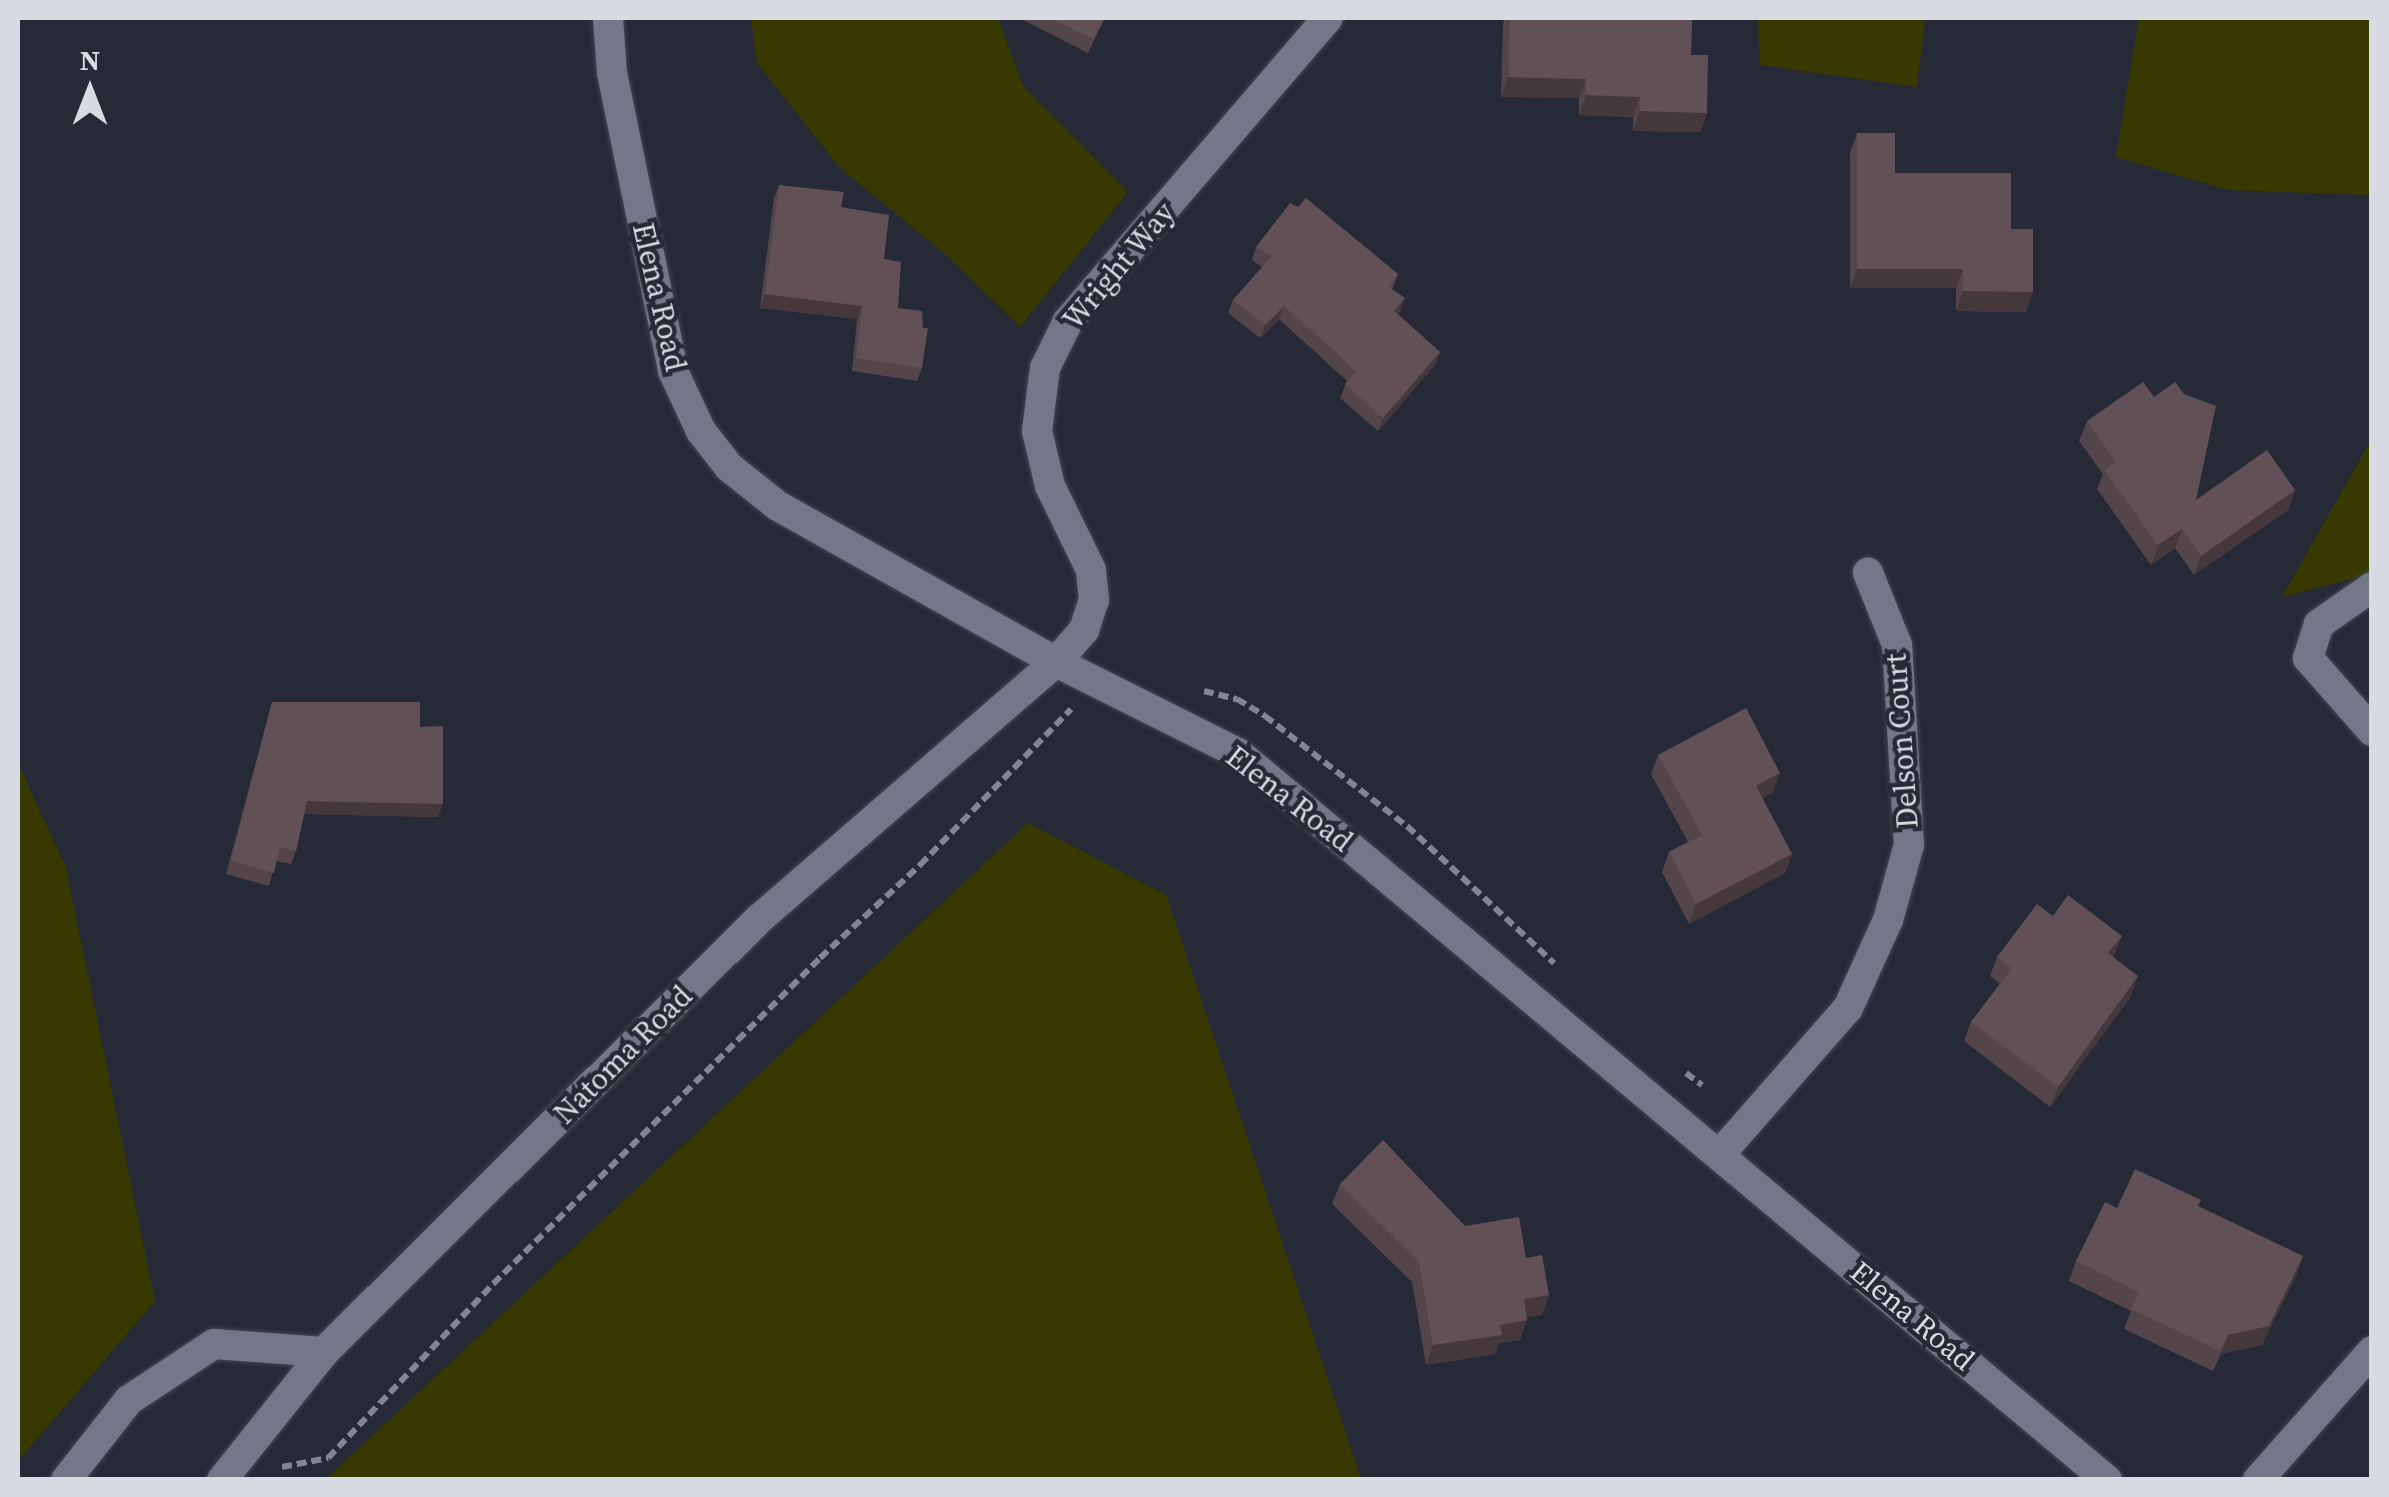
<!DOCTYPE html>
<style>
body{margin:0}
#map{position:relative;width:2389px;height:1497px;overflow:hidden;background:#262936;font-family:"Source Serif 4",serif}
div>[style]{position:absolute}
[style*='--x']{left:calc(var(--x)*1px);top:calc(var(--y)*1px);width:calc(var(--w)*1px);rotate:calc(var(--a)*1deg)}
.green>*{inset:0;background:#383901}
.path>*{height:6px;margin-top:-3px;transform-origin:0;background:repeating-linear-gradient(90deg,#838690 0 10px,transparent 0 15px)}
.roads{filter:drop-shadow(0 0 2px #444650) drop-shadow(0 0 2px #444650)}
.minor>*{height:30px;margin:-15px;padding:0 15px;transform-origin:15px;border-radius:15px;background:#747787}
.wall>*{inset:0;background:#53454a}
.shaded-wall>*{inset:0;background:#44383c}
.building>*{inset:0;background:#615056}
span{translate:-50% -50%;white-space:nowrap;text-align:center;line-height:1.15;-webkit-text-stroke:9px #262936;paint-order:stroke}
.street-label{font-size:30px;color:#d9dbe3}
.frame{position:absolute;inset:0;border:20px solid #d9dbe3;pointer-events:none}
.north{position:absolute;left:40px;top:40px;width:100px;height:100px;-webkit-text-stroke:8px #262936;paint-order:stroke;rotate:0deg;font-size:28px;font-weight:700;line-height:40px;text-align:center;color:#d9dbe3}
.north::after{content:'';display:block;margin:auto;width:35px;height:45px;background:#d9dbe3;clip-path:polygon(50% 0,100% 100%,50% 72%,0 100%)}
</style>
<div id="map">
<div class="green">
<div style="clip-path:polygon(751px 18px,998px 18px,1023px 86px,1128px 192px,1020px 327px,945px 254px,839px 167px,757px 63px)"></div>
<div style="clip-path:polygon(1758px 18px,1925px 18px,1917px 87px,1760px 65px)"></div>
<div style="clip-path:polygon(2139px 18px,2371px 18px,2371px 195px,2228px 190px,2116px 157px)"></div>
<div style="clip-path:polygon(2371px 440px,2371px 574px,2282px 597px)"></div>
<div style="clip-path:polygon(18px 763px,66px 868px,155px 1301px,18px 1461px)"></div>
<div style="clip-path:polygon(1028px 823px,1166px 895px,1361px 1479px,326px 1479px)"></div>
</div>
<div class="path">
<div style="--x:1204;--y:691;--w:34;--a:14"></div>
<div style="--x:1237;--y:699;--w:33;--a:31"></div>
<div style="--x:1265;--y:716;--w:180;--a:37.8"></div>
<div style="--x:1407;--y:826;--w:201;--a:43"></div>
<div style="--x:1686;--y:1073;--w:20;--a:37"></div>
<div style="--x:282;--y:1467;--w:47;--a:-11.1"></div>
<div style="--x:328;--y:1458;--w:240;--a:-46.5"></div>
<div style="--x:493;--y:1284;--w:462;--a:-44.9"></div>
<div style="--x:820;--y:958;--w:137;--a:-42.9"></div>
<div style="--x:920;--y:865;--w:217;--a:-45.9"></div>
</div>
<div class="roads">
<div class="minor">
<div style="--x:608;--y:18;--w:55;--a:85.8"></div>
<div style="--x:612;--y:73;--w:304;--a:78.4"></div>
<div style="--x:673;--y:371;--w:66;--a:65"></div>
<div style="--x:701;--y:431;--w:46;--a:52.1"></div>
<div style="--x:729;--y:467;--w:63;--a:38.5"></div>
<div style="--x:778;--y:506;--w:319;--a:29.3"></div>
<div style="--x:1056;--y:662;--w:203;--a:26.6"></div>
<div style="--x:1238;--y:753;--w:1133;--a:39.92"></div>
<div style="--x:2372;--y:587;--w:65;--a:145.1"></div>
<div style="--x:2319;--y:624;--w:36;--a:108"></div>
<div style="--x:2308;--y:658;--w:97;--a:48.8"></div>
<div style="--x:1720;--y:1154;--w:194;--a:-48.8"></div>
<div style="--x:1848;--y:1008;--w:97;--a:-65.6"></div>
<div style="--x:1888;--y:920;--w:78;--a:-74.4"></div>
<div style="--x:1909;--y:845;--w:200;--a:-93.4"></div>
<div style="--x:1897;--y:645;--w:78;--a:-111.9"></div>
<div style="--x:66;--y:1480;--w:102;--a:-51.8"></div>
<div style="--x:129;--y:1400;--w:102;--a:-33.4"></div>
<div style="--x:214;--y:1344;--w:110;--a:4.2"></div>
<div style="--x:222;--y:1480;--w:164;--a:-51.4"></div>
<div style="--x:324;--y:1352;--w:614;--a:-44.87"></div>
<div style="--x:759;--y:919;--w:393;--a:-40.9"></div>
<div style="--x:1056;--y:662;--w:43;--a:-48.8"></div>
<div style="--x:1084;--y:630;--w:32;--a:-72"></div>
<div style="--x:1094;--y:600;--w:30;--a:-96"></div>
<div style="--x:1091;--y:570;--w:93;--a:-116"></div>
<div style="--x:1050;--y:486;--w:57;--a:-103.3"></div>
<div style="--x:1037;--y:431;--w:64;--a:-82.8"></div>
<div style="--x:1045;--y:368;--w:52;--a:-63.9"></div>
<div style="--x:1068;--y:321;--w:399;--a:-49.4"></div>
<div style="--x:2258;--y:1480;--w:172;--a:-48.5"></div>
</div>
</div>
<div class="wall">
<div style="clip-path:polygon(1019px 18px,1105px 18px,1088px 53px)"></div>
<div style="clip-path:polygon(1505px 18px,1692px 18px,1691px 55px,1707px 113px,1700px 132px,1633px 131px,1633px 117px,1579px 115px,1579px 98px,1501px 97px,1503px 24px)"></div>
<div style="clip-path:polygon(1857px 133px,1895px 173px,2011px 229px,2026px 312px,1956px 311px,1956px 288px,1850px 288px,1850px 153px)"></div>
<div style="clip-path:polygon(779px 185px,841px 207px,884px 259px,898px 308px,922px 368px,917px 381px,852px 371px,857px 319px,760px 308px,774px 198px)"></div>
<div style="clip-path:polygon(1256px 247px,1398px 274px,1392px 290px,1405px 298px,1398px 314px,1440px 352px,1435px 365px,1378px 431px,1340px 398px,1347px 381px,1279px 319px,1260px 338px,1228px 313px,1233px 300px,1262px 267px,1252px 260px)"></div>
<div style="clip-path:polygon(2087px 421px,2196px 500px,2295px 490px,2288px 510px,2194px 575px,2175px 548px,2151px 565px,2097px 489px,2103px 474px,2079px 441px)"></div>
<div style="clip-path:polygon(272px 702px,420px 727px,438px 817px,304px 814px,296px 851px,291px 864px,276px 861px,269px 886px,226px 874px)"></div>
<div style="clip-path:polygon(1658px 755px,1773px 792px,1762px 798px,1792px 854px,1785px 873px,1689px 924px,1662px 872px,1669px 852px,1688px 842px,1651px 774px)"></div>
<div style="clip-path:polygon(1997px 957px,2114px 957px,2131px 996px,2050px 1107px,1964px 1041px,1971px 1022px,2000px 984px,1990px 976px)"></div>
<div style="clip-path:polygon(1340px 1184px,1465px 1226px,1526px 1258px,1549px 1295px,1542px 1315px,1527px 1317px,1520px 1340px,1499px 1343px,1495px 1354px,1426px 1365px,1412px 1282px,1332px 1204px)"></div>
<div style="clip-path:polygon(2198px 1207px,2303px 1256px,2296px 1276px,2262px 1345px,2221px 1354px,2213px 1371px,2124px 1329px,2131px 1311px,2069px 1281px,2076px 1261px,2117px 1208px)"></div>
</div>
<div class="shaded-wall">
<div style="clip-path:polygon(1508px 77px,1586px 79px,1579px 98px,1501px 97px)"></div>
<div style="clip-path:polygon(1586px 95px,1640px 97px,1633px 117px,1579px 115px)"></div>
<div style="clip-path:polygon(1640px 111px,1707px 113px,1700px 132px,1633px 131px)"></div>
<div style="clip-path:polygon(1857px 269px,1963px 269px,1956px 288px,1850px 288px)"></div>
<div style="clip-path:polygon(1963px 291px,2033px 292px,2026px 312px,1956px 311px)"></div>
<div style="clip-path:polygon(765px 294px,862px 306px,857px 319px,760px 308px)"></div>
<div style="clip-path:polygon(1405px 298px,1400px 312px,1389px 324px,1394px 311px)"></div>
<div style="clip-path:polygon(1284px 306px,1279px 319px,1260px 338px,1265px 325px)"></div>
<div style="clip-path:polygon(1440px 352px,1435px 365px,1378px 431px,1383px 418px)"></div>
<div style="clip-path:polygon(2295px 490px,2288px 510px,2194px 575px,2201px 556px)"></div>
<div style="clip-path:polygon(2182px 529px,2175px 548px,2151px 565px,2158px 545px)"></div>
<div style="clip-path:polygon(1780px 773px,1773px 792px,1749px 806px,1756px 786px)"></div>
<div style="clip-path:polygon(307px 801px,443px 804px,438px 817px,302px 814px)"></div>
<div style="clip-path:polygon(1792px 854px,1785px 873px,1689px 924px,1696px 904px)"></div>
<div style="clip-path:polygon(2122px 936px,2114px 956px,2101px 972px,2108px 953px)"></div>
<div style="clip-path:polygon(2138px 976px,2131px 996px,2050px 1107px,2058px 1087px)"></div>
<div style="clip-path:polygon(2303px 1256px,2296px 1276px,2262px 1345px,2221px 1354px,2213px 1371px,2228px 1335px)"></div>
<div style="clip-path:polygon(1549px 1295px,1542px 1315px,1517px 1319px,1524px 1299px)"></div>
<div style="clip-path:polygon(1527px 1320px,1520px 1340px,1499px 1343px,1495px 1354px,1426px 1365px,1433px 1345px,1500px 1325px)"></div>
</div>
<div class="building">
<div style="clip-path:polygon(1050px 18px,1104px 18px,1093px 39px)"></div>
<div style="clip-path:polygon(1510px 18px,1692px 18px,1691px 55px,1708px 55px,1707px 113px,1640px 111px,1640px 97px,1586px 95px,1586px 79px,1508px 77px)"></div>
<div style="clip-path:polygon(1857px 133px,1895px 133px,1895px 173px,2011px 173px,2011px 229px,2033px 229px,2033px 292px,1963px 291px,1963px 269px,1857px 269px)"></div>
<div style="clip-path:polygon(779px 185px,844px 192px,841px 207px,889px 215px,884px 259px,901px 262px,898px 308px,922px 311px,923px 328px,928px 328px,922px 368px,856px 358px,862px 306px,765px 294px)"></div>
<div style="clip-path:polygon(1306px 198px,1398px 274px,1389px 287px,1405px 298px,1394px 311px,1440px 352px,1383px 418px,1345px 384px,1356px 371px,1284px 306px,1265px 325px,1233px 300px,1272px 256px,1256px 247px,1290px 203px,1298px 207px)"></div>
<div style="clip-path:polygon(2143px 382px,2154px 397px,2175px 382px,2184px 394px,2216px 406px,2196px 500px,2267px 450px,2295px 490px,2201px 556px,2182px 529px,2158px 545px,2104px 470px,2116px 462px,2087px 421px)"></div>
<div style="clip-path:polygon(272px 702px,420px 702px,420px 727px,443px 726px,443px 804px,307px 801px,296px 851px,280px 847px,274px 873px,231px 861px)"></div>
<div style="clip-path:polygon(1746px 708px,1780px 773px,1756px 786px,1792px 854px,1696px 904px,1669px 852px,1702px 835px,1658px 755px)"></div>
<div style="clip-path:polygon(2068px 895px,2122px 936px,2108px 953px,2138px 976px,2058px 1087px,1971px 1022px,2012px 968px,1997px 957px,2037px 904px,2053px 916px)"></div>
<div style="clip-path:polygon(1383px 1140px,1465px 1226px,1519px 1217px,1526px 1258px,1542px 1255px,1549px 1295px,1524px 1299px,1527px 1320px,1500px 1325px,1502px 1335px,1433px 1345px,1419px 1262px,1340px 1184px)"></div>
<div style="clip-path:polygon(2135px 1169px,2201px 1200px,2198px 1206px,2303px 1256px,2269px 1326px,2228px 1335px,2220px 1351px,2131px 1309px,2139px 1292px,2076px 1261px,2105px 1202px,2117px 1208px)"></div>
</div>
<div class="street-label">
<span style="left:1119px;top:266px;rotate:-50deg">Wright Way</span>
<span style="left:659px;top:297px;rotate:77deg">Elena Road</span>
<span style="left:1902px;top:741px;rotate:-94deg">Delson Court</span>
<span style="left:1289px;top:799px;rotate:38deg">Elena Road</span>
<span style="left:623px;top:1055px;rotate:-45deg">Natoma Road</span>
<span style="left:1912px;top:1316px;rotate:40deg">Elena Road</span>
</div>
<div class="frame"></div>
<div class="north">N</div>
</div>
